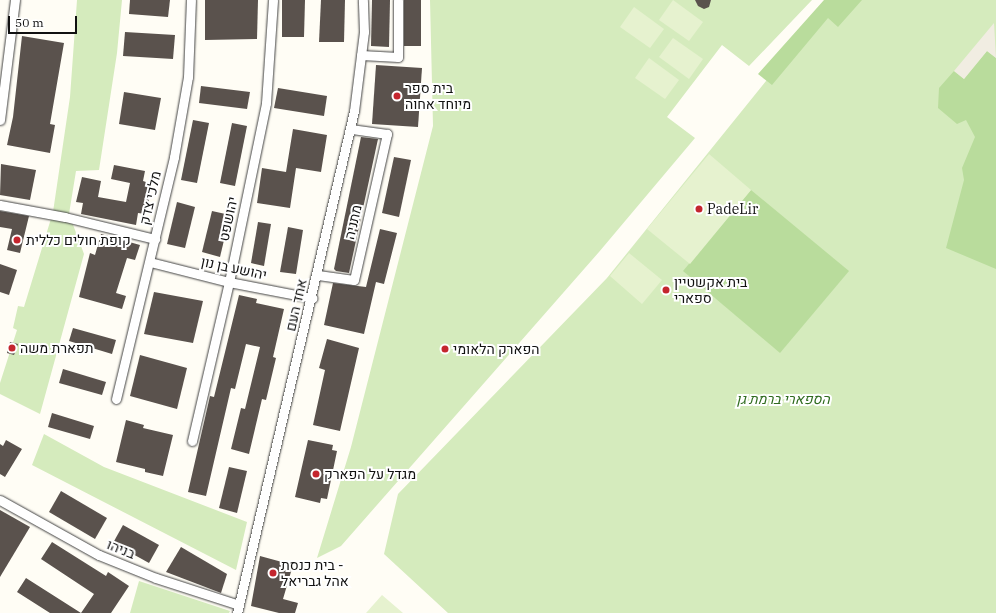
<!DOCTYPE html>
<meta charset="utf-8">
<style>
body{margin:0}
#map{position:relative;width:996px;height:613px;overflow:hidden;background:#fffdf5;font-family:"IBM Plex Serif",Heebo,serif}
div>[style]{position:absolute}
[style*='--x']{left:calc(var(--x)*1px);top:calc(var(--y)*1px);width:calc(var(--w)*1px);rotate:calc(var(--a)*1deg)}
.green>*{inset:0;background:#d5ebbd}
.forest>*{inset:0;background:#b9dc9c}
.pitch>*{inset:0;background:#e6f2cf}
.plaza>*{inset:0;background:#f1ede2}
.building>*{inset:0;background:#5a524d}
.roads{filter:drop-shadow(0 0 1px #444) drop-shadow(0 0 1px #444)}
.street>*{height:9px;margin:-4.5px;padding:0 4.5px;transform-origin:4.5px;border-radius:4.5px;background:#fff}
.dots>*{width:11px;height:11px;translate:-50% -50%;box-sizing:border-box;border:2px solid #fff;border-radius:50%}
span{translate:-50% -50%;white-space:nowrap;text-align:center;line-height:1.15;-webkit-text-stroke:4px #fff;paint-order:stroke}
.poi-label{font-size:14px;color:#111}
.left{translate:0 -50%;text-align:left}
.street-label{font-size:14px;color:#111}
.park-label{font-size:14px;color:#2f6b1f;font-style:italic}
.scale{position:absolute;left:8px;top:16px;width:69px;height:18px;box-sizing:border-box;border:2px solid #111;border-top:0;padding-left:5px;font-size:12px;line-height:14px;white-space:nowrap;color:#111;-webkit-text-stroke:3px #fff;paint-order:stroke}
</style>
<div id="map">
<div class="green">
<div style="clip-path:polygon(77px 0,122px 0,117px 53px,99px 170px,76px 171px,69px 214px,84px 254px,40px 414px,0 394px,0 383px,17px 330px,13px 328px,18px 306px,24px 307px,53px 212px,70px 97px)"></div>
<div style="clip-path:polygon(430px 0,812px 0,749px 66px,722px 45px,667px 117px,695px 138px,599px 252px,341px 546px,317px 558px,351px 447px,433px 126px)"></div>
<div style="clip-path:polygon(836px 0,996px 0,996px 613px,448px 613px,384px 554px,398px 494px,607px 278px,766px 81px)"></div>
<div style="clip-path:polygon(44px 434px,104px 467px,247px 522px,236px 570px,32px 465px)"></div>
<div style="clip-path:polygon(139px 581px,230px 611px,229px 613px,130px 613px)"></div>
</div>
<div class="forest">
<div style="clip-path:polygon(824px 0,862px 0,838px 27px,828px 18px,772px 85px,758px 74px)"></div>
<div style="clip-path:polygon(987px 51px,996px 58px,996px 269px,946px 248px,964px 180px,962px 168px,975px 137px,966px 120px,957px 124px,938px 108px,939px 88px,954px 71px,964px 79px)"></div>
<div style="clip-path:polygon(751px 190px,849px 271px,780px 353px,683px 271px)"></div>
</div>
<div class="pitch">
<div style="clip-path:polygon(673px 0,703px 22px,689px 41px,659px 20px)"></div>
<div style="clip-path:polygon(634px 7px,664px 29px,650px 48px,620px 27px)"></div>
<div style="clip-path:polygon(673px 38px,703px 59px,689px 79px,659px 57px)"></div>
<div style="clip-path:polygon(649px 58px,679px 80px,665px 99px,635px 78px)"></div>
<div style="clip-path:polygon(709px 154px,751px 190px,690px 264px,647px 229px)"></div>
<div style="clip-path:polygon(629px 253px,662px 280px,642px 304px,610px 276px)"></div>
<div style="clip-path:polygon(382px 595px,403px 613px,366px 613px)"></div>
</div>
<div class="plaza">
<div style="clip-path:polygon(994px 23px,996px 58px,987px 51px,964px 79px,954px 71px)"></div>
</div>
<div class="building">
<div style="clip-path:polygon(130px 0,170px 0,168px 17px,129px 14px)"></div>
<div style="clip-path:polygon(205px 0,258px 0,257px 39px,205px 40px)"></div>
<div style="clip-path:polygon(282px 0,305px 0,304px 37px,282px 37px)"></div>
<div style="clip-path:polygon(321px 0,345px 0,344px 42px,319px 42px)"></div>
<div style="clip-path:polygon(372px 0,390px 0,389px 47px,371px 46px)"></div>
<div style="clip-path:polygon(404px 0,421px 0,421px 46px,404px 46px)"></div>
<div style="clip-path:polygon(695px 0,711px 0,709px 7px,704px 9px,698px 6px)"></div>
<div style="clip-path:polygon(125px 32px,175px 35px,173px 59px,123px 56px)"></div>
<div style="clip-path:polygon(22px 36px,64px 43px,50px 124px,55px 125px,50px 153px,7px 145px,13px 117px)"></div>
<div style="clip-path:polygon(376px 65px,422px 68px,418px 127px,372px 124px)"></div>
<div style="clip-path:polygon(201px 86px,250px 92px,247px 109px,199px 103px)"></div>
<div style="clip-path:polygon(278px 88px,327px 96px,324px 116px,274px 108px)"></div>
<div style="clip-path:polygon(124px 92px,161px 98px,155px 130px,119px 124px)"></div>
<div style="clip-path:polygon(193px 120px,209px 123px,197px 183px,181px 180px)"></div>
<div style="clip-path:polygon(232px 123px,247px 126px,235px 186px,220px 183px)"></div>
<div style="clip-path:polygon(293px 129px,327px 135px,321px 172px,296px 168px,290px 208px,257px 203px,262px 168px,286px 172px)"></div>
<div style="clip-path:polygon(361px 137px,378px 139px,349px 273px,336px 271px,334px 269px)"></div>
<div style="clip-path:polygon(394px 157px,411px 160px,399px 217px,382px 213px)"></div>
<div style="clip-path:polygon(1px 164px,36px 170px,30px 200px,0 195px)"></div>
<div style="clip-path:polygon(114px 165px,145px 171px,143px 181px,152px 184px,146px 214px,138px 213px,136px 225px,81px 214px,83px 203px,76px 202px,82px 177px,101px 181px,98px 197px,126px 202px,130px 183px,111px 179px)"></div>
<div style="clip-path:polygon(177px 202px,195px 207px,185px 248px,167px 244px)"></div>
<div style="clip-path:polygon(0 211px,29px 216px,20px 253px,7px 250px,12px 229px,0 227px)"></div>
<div style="clip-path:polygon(212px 211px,230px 215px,220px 257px,202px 252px)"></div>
<div style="clip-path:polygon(258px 222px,271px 224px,264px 266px,251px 263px)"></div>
<div style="clip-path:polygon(288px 227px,303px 230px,296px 274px,280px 272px)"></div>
<div style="clip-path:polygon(380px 229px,397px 233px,384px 284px,376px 282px,364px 334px,324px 325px,333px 283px,366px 287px)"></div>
<div style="clip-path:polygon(101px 234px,140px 245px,135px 260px,127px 258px,116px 293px,126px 296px,122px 309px,79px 297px,90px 253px,95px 255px)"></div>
<div style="clip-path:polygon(0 264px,17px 270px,9px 295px,0 292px)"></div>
<div style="clip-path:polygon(154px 292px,203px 301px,193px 343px,144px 334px)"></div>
<div style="clip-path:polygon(239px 295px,257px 299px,256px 303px,284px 309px,273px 357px,276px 358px,266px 400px,262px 399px,249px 454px,231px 449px,241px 408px,245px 409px,260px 347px,246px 344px,235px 389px,231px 388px,206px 496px,188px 492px,210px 396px,214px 397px)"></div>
<div style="clip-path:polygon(73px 328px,116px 340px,112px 354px,69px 341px)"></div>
<div style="clip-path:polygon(327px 339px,359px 348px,340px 431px,313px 425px,325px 370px,319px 368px)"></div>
<div style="clip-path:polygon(10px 342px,18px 344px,14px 355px,7px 353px)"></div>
<div style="clip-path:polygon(140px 355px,187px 368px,177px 409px,130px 396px)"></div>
<div style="clip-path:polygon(63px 369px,106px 382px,102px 395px,59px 383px)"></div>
<div style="clip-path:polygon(52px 413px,94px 426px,90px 439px,48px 427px)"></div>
<div style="clip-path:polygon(126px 420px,144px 425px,143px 428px,173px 435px,163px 476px,145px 472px,145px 469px,116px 462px)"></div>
<div style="clip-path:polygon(6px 440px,22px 449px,5px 477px,0 474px,0 444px,3px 446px)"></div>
<div style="clip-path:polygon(308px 440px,333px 445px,332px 450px,337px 451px,327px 499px,321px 498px,320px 503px,295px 497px)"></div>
<div style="clip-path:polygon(229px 467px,247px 471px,237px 513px,219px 508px)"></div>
<div style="clip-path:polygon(61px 491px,107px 518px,95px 539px,49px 512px)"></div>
<div style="clip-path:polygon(0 510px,30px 527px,0 577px)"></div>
<div style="clip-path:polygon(123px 525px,159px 545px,149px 563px,113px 543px)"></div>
<div style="clip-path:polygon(52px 542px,106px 576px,108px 572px,129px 586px,111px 613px,50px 613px,17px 592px,26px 578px,81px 613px,94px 594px,41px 559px)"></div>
<div style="clip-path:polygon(181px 547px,227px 574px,221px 593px,166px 572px)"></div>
<div style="clip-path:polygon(260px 556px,293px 565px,283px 599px,298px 603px,295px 613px,279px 613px,251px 606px)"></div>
</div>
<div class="roads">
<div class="street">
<div style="--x:361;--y:55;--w:37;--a:3"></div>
<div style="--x:398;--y:57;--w:57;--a:-90"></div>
<div style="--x:0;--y:120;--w:121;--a:-82.9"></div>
<div style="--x:0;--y:205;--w:66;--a:10.5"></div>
<div style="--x:65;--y:217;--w:93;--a:13.7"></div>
<div style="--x:150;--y:262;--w:81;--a:14.2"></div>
<div style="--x:229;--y:282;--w:85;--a:10.9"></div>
<div style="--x:318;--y:275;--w:36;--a:8"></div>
<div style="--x:354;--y:280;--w:150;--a:-77.3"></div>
<div style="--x:387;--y:134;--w:37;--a:-172"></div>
<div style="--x:116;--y:399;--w:249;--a:-76.5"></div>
<div style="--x:174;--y:157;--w:81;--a:-80.1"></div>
<div style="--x:188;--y:77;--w:77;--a:-87.8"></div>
<div style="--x:192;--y:441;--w:163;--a:-76.9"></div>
<div style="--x:229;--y:282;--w:183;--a:-78.3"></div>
<div style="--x:266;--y:103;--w:103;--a:-86.1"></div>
<div style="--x:0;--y:500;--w:113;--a:29.1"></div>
<div style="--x:99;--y:555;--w:61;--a:22"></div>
<div style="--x:156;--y:578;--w:87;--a:18"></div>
<div style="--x:237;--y:613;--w:515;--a:-76.88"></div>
<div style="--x:354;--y:111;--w:80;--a:-82.8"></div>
<div style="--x:364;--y:32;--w:32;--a:-92"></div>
</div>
</div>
<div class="dots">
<div style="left:397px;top:96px;background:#c4262e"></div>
<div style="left:699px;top:209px;background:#c4262e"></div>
<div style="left:17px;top:240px;background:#c4262e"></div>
<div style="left:666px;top:290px;background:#c4262e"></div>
<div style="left:12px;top:348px;background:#c4262e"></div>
<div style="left:445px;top:349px;background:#c4262e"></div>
<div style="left:316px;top:474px;background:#c4262e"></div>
<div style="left:273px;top:573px;background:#c4262e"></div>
</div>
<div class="poi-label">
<span class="left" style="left:405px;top:96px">בית ספר<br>מיוחד אחוה</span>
<span class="left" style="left:707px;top:209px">PadeLir</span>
<span class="left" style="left:26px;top:240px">קופת חולים כללית</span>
<span class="left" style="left:674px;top:290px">בית אקשטיין<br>ספארי</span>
<span class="left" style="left:20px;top:348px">תפארת משה</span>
<span class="left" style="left:453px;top:349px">הפארק הלאומי</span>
<span class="left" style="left:324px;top:474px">מגדל על הפארק</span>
<span class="left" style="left:281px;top:573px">בית כנסת -<br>אהל גבריאל</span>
</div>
<div class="street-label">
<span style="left:150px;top:198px;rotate:-77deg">מלכי צדק</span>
<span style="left:228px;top:219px;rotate:-78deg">יהושפט</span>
<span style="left:353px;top:222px;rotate:-77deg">מתניה</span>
<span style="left:234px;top:268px;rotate:12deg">יהושע בן נון</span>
<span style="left:296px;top:305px;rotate:-77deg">אחד העם</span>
<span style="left:121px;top:549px;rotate:22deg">בניהו</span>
</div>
<div class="park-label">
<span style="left:783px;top:399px">הספארי ברמת גן</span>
</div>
<div class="scale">50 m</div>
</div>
